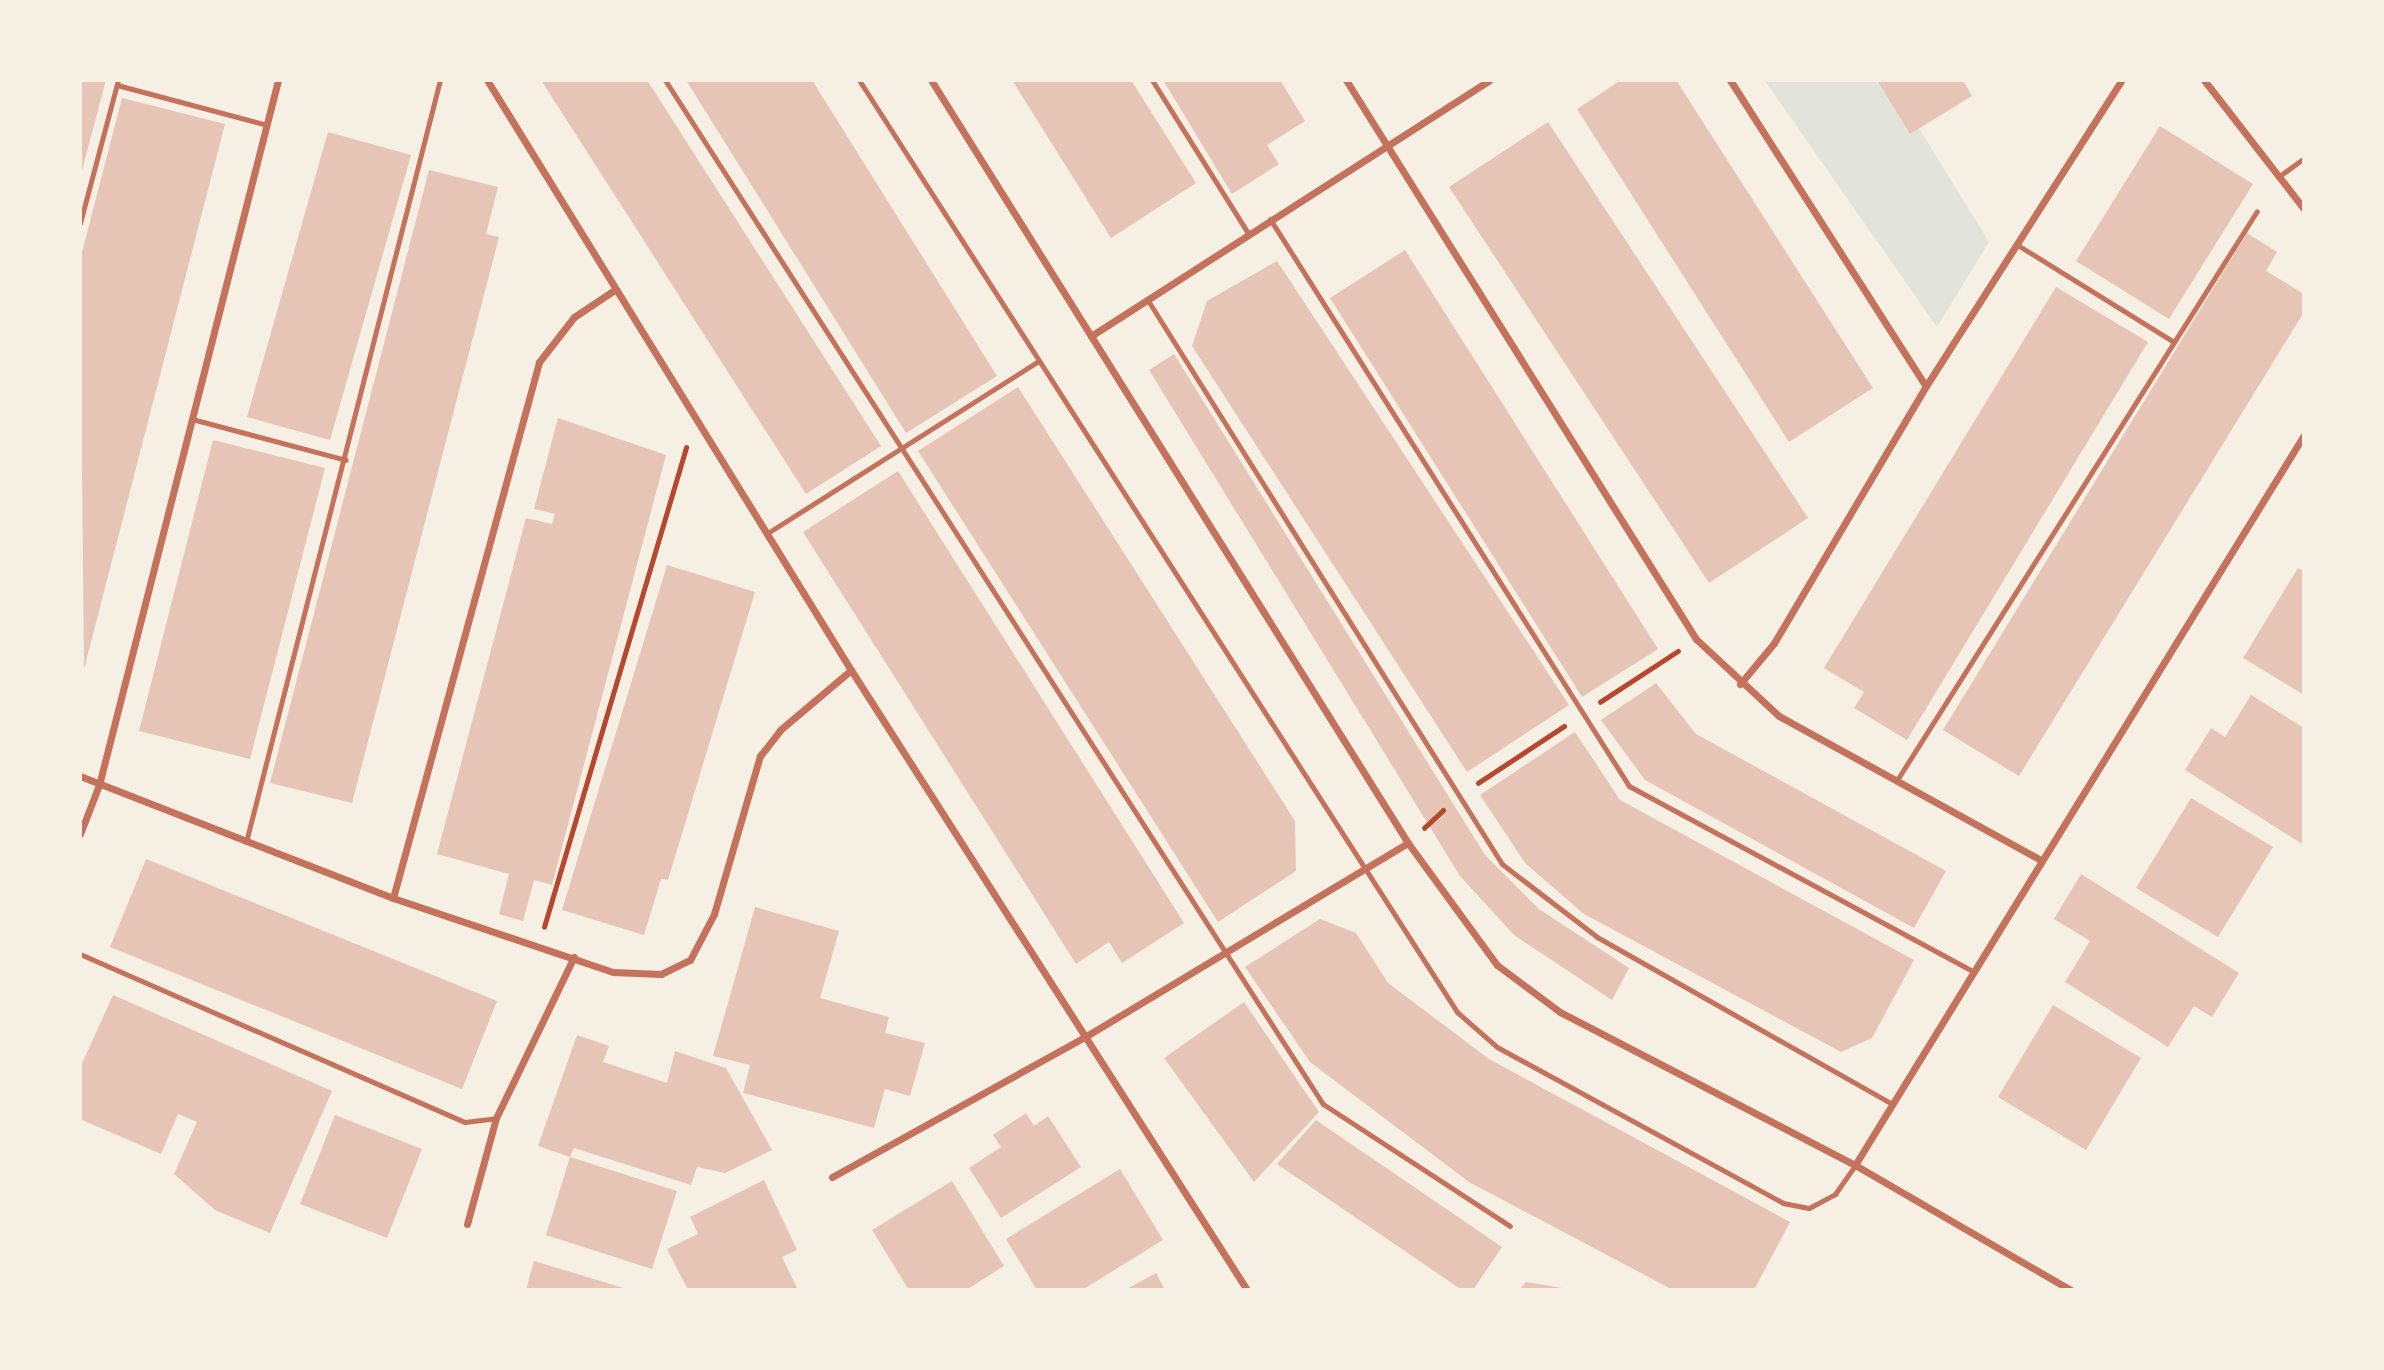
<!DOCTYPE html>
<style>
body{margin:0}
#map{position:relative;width:2384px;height:1370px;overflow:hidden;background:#f6efe4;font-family:Georgia,serif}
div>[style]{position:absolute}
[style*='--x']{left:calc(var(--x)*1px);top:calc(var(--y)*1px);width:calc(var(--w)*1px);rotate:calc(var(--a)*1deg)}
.green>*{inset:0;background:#e2e4dc}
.building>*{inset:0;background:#e6c5b7}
.path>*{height:4.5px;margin:-2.25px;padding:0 2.25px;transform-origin:2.25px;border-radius:2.25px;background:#b5482f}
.service>*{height:5px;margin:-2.5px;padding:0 2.5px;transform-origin:2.5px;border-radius:2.5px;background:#c5725c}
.minor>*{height:7px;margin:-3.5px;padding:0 3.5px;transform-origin:3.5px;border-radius:3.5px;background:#c5725c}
span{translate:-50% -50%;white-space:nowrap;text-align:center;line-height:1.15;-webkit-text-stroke:6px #f6efe4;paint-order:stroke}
.frame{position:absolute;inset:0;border:82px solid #f6efe4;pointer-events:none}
</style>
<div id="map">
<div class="green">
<div style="clip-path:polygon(1765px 81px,1890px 81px,1989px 242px,1937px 327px)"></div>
</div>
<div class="building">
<div style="clip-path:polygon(80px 80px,106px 80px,81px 174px,80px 174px)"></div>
<div style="clip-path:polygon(541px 80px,647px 80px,881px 446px,806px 494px)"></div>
<div style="clip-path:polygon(686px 80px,812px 80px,997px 376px,906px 433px)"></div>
<div style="clip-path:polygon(1012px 80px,1131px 80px,1196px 183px,1111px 238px)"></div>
<div style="clip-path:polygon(1163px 80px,1280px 80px,1305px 121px,1267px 145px,1279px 164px,1232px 194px)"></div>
<div style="clip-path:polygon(1621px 80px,1676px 80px,1873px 388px,1789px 442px,1577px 109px)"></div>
<div style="clip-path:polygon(1877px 80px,1963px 80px,1972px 96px,1910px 134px)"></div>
<div style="clip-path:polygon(122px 98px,225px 124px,84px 669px,80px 260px)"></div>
<div style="clip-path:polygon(1548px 122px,1808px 518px,1709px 583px,1449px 187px)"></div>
<div style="clip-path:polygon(2160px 126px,2253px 184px,2169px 319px,2076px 261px)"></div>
<div style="clip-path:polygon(328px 132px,411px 155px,330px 440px,247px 417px)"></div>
<div style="clip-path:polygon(429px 170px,498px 187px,486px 234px,499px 237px,352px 803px,270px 783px)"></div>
<div style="clip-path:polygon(2247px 233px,2277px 252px,2266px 271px,2304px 294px,2304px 312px,2019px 776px,1943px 730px)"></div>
<div style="clip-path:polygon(1405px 250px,1658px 649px,1582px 697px,1330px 298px)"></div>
<div style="clip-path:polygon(1277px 261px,1569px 705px,1467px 772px,1192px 346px,1207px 301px)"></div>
<div style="clip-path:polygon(2056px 287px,2148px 342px,1907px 740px,1854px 708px,1864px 692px,1824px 668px)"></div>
<div style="clip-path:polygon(1174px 354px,1485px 855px,1539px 909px,1629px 968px,1612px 1000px,1514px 935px,1460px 876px,1149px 370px)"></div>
<div style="clip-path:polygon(1018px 387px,1295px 821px,1296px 871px,1218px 922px,918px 451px)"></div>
<div style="clip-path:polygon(558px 418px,666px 455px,552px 885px,534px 880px,523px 921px,499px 914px,509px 874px,437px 854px,526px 518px,552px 524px,555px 514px,534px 509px)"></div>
<div style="clip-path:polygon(213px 440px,325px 468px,250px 759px,139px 731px)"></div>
<div style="clip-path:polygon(898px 471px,1184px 923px,1122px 963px,1109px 942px,1076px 964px,803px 532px)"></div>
<div style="clip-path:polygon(667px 565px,755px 592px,668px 880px,661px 879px,644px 935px,562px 910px)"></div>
<div style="clip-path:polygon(2298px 568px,2304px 571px,2304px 695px,2243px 658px)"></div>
<div style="clip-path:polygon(1656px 683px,1696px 734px,1946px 871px,1914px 928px,1645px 780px,1601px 720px)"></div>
<div style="clip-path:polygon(2251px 695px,2304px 728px,2304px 845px,2185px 770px,2211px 728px,2225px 737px)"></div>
<div style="clip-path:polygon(1575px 732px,1620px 800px,1914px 960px,1872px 1038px,1841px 1052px,1584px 914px,1525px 863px,1480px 795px)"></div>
<div style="clip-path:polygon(2191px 798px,2273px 847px,2218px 937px,2136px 888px)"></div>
<div style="clip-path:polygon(146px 859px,497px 1001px,462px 1089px,110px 947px)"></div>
<div style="clip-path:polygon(2081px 874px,2239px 973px,2212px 1017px,2194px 1006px,2168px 1047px,2065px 982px,2090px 941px,2054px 919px)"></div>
<div style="clip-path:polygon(755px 907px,839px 931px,820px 998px,889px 1017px,885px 1033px,925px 1043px,910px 1096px,885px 1089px,874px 1128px,743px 1093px,750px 1065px,713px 1056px)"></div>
<div style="clip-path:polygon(1320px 919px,1356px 933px,1388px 983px,1489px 1059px,1790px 1222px,1754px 1290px,1673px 1290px,1469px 1182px,1310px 1062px,1245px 967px)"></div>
<div style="clip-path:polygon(113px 995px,332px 1091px,270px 1233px,215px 1210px,174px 1174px,197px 1122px,178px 1114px,161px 1154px,80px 1119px,80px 1068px)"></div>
<div style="clip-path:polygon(1244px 1002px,1319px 1112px,1254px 1182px,1164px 1058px)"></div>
<div style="clip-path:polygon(2053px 1005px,2141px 1058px,2086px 1150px,1998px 1097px)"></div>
<div style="clip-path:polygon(577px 1035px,609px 1046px,603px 1062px,667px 1083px,675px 1051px,726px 1068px,772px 1150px,725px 1173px,697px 1167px,691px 1185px,574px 1148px,570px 1157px,538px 1146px)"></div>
<div style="clip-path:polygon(1026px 1113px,1034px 1126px,1048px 1116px,1081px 1167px,1001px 1218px,969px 1168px,1001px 1147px,993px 1135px)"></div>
<div style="clip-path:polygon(335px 1115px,422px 1149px,387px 1238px,300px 1204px)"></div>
<div style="clip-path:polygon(1316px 1120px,1502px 1247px,1473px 1290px,1462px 1290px,1277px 1164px)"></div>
<div style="clip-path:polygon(570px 1157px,677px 1191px,652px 1269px,546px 1235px)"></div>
<div style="clip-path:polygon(1120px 1169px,1163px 1240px,1082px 1290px,1037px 1290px,1006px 1239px)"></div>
<div style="clip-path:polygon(764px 1180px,797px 1250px,782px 1257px,798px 1290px,688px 1290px,667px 1249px,698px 1234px,690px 1217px)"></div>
<div style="clip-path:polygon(952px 1181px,1004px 1266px,966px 1290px,909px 1290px,872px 1230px)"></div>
<div style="clip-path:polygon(534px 1261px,627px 1289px,627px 1290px,526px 1290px)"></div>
<div style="clip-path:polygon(1156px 1273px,1165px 1290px,1125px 1290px)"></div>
<div style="clip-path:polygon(1526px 1282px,1562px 1288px,1562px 1290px,1519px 1290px)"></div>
</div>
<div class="path">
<div style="--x:1600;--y:702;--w:93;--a:-33.2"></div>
<div style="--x:1478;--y:783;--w:103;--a:-33.5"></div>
<div style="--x:1424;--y:828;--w:26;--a:-43"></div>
<div style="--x:544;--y:927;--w:500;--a:-73.5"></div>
</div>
<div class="service">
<div style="--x:665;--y:80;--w:1217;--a:57.28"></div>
<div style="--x:1323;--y:1104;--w:223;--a:33.1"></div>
<div style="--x:859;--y:80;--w:1107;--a:57.31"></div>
<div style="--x:1457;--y:1012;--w:53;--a:41.2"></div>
<div style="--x:1497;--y:1047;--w:326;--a:28.6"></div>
<div style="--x:1783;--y:1203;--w:26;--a:11"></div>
<div style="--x:1809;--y:1208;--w:30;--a:-28"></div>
<div style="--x:1835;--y:1194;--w:35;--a:-55"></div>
<div style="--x:1152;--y:80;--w:181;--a:57.9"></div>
<div style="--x:117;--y:85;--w:155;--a:14.9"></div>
<div style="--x:2278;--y:177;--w:32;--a:-36"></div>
<div style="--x:1270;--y:219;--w:671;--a:57.66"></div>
<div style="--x:1629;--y:786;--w:388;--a:28.3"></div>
<div style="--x:80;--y:223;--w:148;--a:-75.1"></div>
<div style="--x:2016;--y:244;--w:186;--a:31.8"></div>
<div style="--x:1147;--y:299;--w:667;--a:57.86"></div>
<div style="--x:1502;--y:864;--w:120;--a:37.5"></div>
<div style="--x:1597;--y:937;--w:337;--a:29.5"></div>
<div style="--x:192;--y:419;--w:159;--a:14.9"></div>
<div style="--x:766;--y:534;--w:323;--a:-32.4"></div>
<div style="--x:1897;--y:780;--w:673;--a:-57.68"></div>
<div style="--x:246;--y:842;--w:786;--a:-75.72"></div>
<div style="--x:80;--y:954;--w:420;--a:23.6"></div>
<div style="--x:465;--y:1122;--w:31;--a:-7"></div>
</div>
<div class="minor">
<div style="--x:487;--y:80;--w:693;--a:58.33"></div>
<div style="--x:851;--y:670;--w:736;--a:57.43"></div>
<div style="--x:931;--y:80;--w:900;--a:57.99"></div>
<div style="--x:1408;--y:843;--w:151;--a:53.9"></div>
<div style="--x:1497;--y:965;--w:79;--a:36.7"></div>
<div style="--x:1560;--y:1012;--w:332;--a:27.4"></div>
<div style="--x:1855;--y:1165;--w:250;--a:30.1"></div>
<div style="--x:1346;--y:80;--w:660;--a:57.95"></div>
<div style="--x:1696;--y:639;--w:113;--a:42.9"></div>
<div style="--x:1779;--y:716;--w:297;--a:28.8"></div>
<div style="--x:1730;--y:80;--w:363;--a:57.4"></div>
<div style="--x:2204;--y:80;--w:163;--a:52.2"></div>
<div style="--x:1091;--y:336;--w:473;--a:-32.7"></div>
<div style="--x:1740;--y:684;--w:53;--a:-50.3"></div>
<div style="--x:1774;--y:643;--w:299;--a:-59.4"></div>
<div style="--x:1926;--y:386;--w:363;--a:-57.4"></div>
<div style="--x:80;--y:776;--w:336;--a:21.3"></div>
<div style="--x:393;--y:898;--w:232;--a:18.6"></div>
<div style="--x:613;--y:972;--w:48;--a:2.4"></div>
<div style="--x:661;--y:974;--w:32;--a:-26"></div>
<div style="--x:690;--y:960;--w:52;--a:-62.4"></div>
<div style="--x:714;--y:914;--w:165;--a:-73.8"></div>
<div style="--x:760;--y:756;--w:33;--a:-52"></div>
<div style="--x:780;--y:730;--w:93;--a:-40.2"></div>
<div style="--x:80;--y:834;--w:53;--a:-68.8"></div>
<div style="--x:99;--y:785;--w:727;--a:-75.75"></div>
<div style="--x:393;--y:898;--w:556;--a:-74.76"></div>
<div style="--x:539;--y:362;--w:57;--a:-52.1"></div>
<div style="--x:574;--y:317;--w:50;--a:-33.7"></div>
<div style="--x:1855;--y:1165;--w:857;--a:-58.41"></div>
<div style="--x:832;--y:1177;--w:293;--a:-29"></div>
<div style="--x:1088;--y:1035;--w:373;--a:-31"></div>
<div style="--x:467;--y:1224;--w:110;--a:-74.7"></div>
<div style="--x:496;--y:1118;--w:179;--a:-64.2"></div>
</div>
<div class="frame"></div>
</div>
